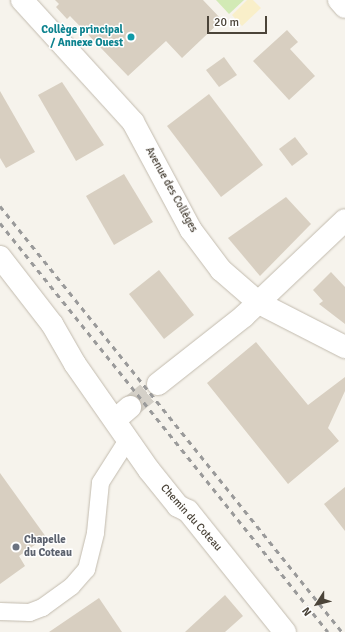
<!DOCTYPE html>
<meta charset="utf-8">
<style>
body{margin:0}
#map{position:relative;width:345px;height:632px;overflow:hidden;background:#f6f3ec;font-family:Signika,sans-serif}
div>[style]{position:absolute}
[style*='--x']{left:calc(var(--x)*1px);top:calc(var(--y)*1px);width:calc(var(--w)*1px);rotate:calc(var(--a)*1deg)}
.green>*{inset:0;background:#d2eab5}
.sand>*{inset:0;background:#f9efc9}
.building>*{inset:0;background:#d8cfc1}
.minor-tunnel>*{height:22px;margin-top:-11px;transform-origin:0;background:repeating-linear-gradient(90deg,#d4d0c8 0 22px,transparent 0 33px)}
.roads{filter:drop-shadow(0 0 1px #c2bbae) drop-shadow(0 0 1px #c2bbae)}
.pedestrian>*{height:17px;margin:-8.5px;padding:0 8.5px;transform-origin:8.5px;border-radius:8.5px;background:#fff}
.minor>*{height:22px;margin:-11px;padding:0 11px;transform-origin:11px;border-radius:11px;background:#fff}
.tertiary>*{height:22px;margin:-11px;padding:0 11px;transform-origin:11px;border-radius:11px;background:#fff}
.rail>*{height:3px;margin-top:-1.5px;transform-origin:0;background:repeating-linear-gradient(90deg,#9a9a9a 0 5px,transparent 0 10px)}
.dots>*{width:11px;height:11px;translate:-50% -50%;box-sizing:border-box;border:2px solid #fff;border-radius:50%}
span{translate:-50% -50%;white-space:nowrap;text-align:center;line-height:1.15;-webkit-text-stroke:3px #fff;paint-order:stroke}
.culture-label{font-size:11px;color:#0d838f;font-weight:700}
.right{translate:-100% -50%;text-align:right}
.street-label{font-size:11px;color:#4b4439}
.worship-label{font-size:11px;color:#5b616d;font-weight:700}
.left{translate:0 -50%;text-align:left}
.north{position:absolute;left:297px;top:584px;width:40px;height:40px;-webkit-text-stroke:3px #fff;paint-order:stroke;rotate:234deg;font-size:11px;font-weight:700;line-height:16px;text-align:center;color:#4b4439}
.north::after{content:'';display:block;margin:auto;width:14px;height:18px;background:#4b4439;clip-path:polygon(50% 0,100% 100%,50% 72%,0 100%)}
.scale{position:absolute;left:207px;top:16px;width:60px;height:18px;box-sizing:border-box;border:2px solid #4b4439;border-top:0;padding-left:5px;font-size:12px;line-height:14px;white-space:nowrap;color:#4b4439;-webkit-text-stroke:3px #fff;paint-order:stroke}
</style>
<div id="map">
<div class="green">
<div style="clip-path:polygon(216px 0,244px 0,229px 14px)"></div>
</div>
<div class="sand">
<div style="clip-path:polygon(247px 0,253px 0,261px 8px,242px 26px,232px 15px)"></div>
</div>
<div class="building">
<div style="clip-path:polygon(55px 0,203px 0,222px 20px,182px 58px,166px 41px,128px 76px,70px 16px,67px 19px,56px 7px,59px 4px)"></div>
<div style="clip-path:polygon(287px 30px,298px 42px,290px 49px,315px 76px,289px 100px,253px 61px)"></div>
<div style="clip-path:polygon(224px 57px,237px 75px,219px 87px,206px 70px)"></div>
<div style="clip-path:polygon(62px 82px,104px 145px,76px 161px,38px 95px)"></div>
<div style="clip-path:polygon(0 91px,35px 152px,6px 168px,0 158px)"></div>
<div style="clip-path:polygon(209px 94px,263px 165px,221px 197px,167px 126px)"></div>
<div style="clip-path:polygon(295px 137px,308px 154px,292px 166px,279px 149px)"></div>
<div style="clip-path:polygon(124px 174px,153px 222px,114px 245px,86px 196px)"></div>
<div style="clip-path:polygon(286px 197px,311px 224px,260px 276px,228px 238px)"></div>
<div style="clip-path:polygon(159px 270px,194px 315px,164px 339px,129px 294px)"></div>
<div style="clip-path:polygon(331px 272px,345px 287px,345px 324px,319px 304px,323px 301px,313px 290px)"></div>
<div style="clip-path:polygon(256px 342px,308px 405px,345px 377px,345px 391px,328px 428px,339px 441px,288px 484px,207px 383px)"></div>
<div style="clip-path:polygon(0 473px,46px 537px,19px 556px,25px 566px,0 584px)"></div>
<div style="clip-path:polygon(345px 487px,345px 531px,324px 504px)"></div>
<div style="clip-path:polygon(225px 595px,243px 616px,225px 632px,185px 632px)"></div>
<div style="clip-path:polygon(99px 598px,122px 632px,49px 632px)"></div>
</div>
<div class="minor-tunnel">
<div style="--x:130;--y:407;--w:36;--a:-39"></div>
</div>
<div class="roads">
<div class="pedestrian">
<div style="--x:0;--y:611;--w:29;--a:2"></div>
<div style="--x:29;--y:612;--w:14;--a:-21"></div>
<div style="--x:42;--y:607;--w:36;--a:-36"></div>
<div style="--x:71;--y:586;--w:23;--a:-49"></div>
<div style="--x:86;--y:569;--w:38;--a:-76"></div>
<div style="--x:95;--y:532;--w:50;--a:-84.3"></div>
<div style="--x:100;--y:482;--w:52;--a:-57.5"></div>
</div>
<div class="minor">
<div style="--x:22;--y:0;--w:165;--a:47.7"></div>
<div style="--x:133;--y:122;--w:123;--a:61.8"></div>
<div style="--x:191;--y:230;--w:50;--a:53.1"></div>
<div style="--x:221;--y:270;--w:50;--a:41"></div>
<div style="--x:259;--y:303;--w:97;--a:27.1"></div>
<div style="--x:0;--y:257;--w:85;--a:52.2"></div>
<div style="--x:52;--y:324;--w:46;--a:60.1"></div>
<div style="--x:75;--y:364;--w:129;--a:55.1"></div>
<div style="--x:149;--y:470;--w:46;--a:51.1"></div>
<div style="--x:178;--y:506;--w:11;--a:27"></div>
<div style="--x:188;--y:511;--w:155;--a:51.3"></div>
<div style="--x:158;--y:384;--w:110;--a:-38.3"></div>
<div style="--x:244;--y:316;--w:139;--a:-43.5"></div>
<div style="--x:115;--y:420;--w:20;--a:-41"></div>
</div>
<div class="tertiary">
<div style="--x:339;--y:0;--w:9;--a:49"></div>
</div>
</div>
<div class="rail">
<div style="--x:0;--y:206;--w:546;--a:51.24"></div>
<div style="--x:0;--y:223;--w:524;--a:51.27"></div>
</div>
<div class="dots">
<div style="left:131px;top:37px;background:#0f9aa8"></div>
<div style="left:16px;top:547px;background:#6b7280"></div>
</div>
<div class="culture-label">
<span class="right" style="left:123px;top:37px">Collège principal<br>/ Annexe Ouest</span>
</div>
<div class="street-label">
<span style="left:171px;top:190px;rotate:61deg">Avenue des Collèges</span>
<span style="left:191px;top:518px;rotate:48deg">Chemin du Coteau</span>
</div>
<div class="worship-label">
<span class="left" style="left:24px;top:547px">Chapelle<br>du Coteau</span>
</div>
<div class="north">N</div>
<div class="scale">20 m</div>
</div>
